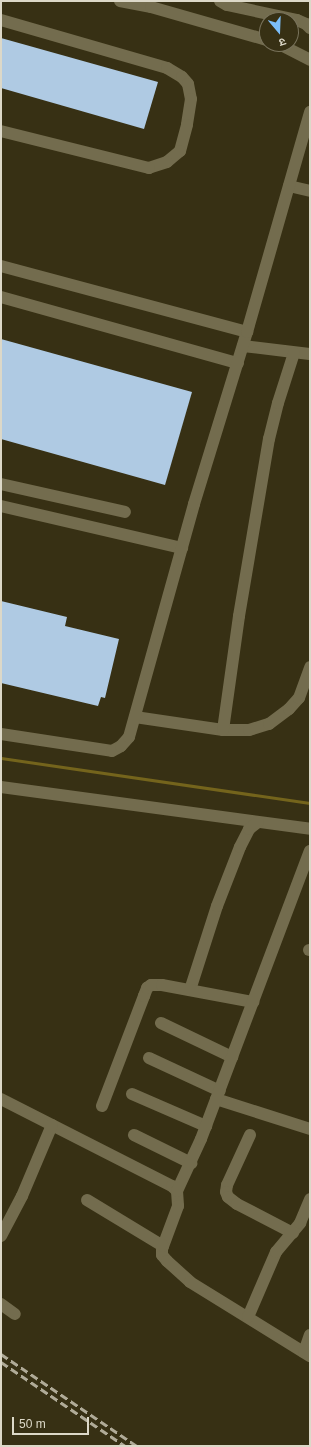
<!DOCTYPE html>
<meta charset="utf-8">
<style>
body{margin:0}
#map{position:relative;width:311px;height:1447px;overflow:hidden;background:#373014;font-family:Helvetica,"Noto Sans Devanagari",sans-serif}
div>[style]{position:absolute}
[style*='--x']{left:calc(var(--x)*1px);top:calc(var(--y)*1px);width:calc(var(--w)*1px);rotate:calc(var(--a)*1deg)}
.stream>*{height:3px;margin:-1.5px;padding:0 1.5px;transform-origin:1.5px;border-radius:1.5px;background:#74641c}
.building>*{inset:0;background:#afcae3}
.minor>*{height:12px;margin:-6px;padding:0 6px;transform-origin:6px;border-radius:6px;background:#736c4e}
.rail>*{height:3px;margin-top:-1.5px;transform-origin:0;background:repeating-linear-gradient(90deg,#b0ab98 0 8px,transparent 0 12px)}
span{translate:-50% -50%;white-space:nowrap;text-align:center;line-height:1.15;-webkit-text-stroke:4px #373014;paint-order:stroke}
.frame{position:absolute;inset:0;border:2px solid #dcd8c8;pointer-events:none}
.north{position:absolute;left:259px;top:12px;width:40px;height:40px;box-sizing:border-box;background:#373014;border:1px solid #79735c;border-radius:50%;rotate:161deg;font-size:11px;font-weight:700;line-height:16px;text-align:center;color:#dcd8c8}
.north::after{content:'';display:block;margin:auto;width:14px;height:18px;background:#7bbef9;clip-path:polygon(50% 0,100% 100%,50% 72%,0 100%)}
.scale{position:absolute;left:12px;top:1417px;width:77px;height:18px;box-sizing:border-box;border:2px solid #dcd8c8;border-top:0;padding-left:5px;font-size:12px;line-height:14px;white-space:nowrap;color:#dcd8c8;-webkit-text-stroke:3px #373014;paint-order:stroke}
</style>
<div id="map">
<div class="stream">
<div style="--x:1;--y:758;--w:312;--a:8.3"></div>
</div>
<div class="building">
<div style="clip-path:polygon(1px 38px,158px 82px,144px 129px,1px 88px)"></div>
<div style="clip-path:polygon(1px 339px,192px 392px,165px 485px,1px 439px)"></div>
<div style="clip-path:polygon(1px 601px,67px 617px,65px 626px,119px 639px,105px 698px,101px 697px,98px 706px,1px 683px)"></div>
</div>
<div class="minor">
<div style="--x:120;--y:1;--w:32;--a:11"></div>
<div style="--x:151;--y:7;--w:121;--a:15.9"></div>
<div style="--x:220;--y:1;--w:8;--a:30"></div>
<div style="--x:227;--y:5;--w:72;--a:12.1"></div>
<div style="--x:297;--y:20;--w:10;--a:24"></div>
<div style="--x:306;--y:24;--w:6;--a:45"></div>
<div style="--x:1;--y:20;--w:173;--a:16.1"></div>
<div style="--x:167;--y:68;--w:17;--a:31"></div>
<div style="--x:182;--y:77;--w:9;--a:49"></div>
<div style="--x:188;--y:84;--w:15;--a:79"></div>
<div style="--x:191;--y:99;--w:26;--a:99"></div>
<div style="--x:187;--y:125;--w:27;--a:105"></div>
<div style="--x:180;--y:151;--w:17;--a:140"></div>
<div style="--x:167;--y:162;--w:19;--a:162"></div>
<div style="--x:149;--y:168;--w:153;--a:-166"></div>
<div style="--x:279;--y:44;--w:35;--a:27"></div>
<div style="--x:289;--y:186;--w:22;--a:13"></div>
<div style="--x:1;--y:266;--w:255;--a:15"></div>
<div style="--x:1;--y:297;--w:246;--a:15.6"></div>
<div style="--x:243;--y:346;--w:67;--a:6.8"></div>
<div style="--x:1;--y:484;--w:127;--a:12.7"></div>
<div style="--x:1;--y:506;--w:186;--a:13.1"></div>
<div style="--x:135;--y:717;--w:89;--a:8.4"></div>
<div style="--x:223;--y:730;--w:26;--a:0"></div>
<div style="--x:249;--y:730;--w:21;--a:-17"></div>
<div style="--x:269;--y:724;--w:25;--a:-37"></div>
<div style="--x:289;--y:709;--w:15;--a:-48"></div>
<div style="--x:299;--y:698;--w:33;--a:-70"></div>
<div style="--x:223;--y:730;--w:115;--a:-82"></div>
<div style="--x:239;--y:616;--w:180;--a:-80.4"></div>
<div style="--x:269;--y:439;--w:37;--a:-76"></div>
<div style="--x:278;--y:403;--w:52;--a:-72.3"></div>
<div style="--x:1;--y:734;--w:112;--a:8.7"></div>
<div style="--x:112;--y:751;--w:10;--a:-29"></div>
<div style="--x:121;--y:746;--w:12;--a:-48"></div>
<div style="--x:129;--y:737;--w:242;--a:-74.4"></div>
<div style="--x:194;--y:504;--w:180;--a:-72.9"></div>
<div style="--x:247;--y:332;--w:229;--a:-74"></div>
<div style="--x:1;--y:787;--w:312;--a:7.7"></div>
<div style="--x:309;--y:950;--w:1;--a:0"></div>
<div style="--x:190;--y:990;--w:88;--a:-72.2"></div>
<div style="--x:217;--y:906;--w:63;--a:-68.7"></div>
<div style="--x:240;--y:847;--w:20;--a:-63"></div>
<div style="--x:249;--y:829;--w:11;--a:-38"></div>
<div style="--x:161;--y:1023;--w:79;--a:25.6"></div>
<div style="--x:149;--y:1058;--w:78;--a:24.9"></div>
<div style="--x:132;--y:1094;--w:81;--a:23.4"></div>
<div style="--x:1;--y:1099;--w:192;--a:27"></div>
<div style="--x:172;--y:1186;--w:7;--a:45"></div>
<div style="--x:177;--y:1191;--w:15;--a:86"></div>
<div style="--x:178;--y:1206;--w:46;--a:110.4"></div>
<div style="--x:162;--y:1249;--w:6;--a:90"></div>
<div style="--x:162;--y:1255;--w:8;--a:50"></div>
<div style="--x:167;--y:1261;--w:31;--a:42"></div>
<div style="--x:190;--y:1282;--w:141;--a:31.7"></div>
<div style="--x:216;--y:1099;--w:99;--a:17.7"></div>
<div style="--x:102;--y:1106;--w:118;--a:-69.1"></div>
<div style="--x:144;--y:996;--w:9;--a:-69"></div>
<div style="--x:147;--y:988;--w:5;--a:-37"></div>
<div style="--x:151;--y:985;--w:11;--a:0"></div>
<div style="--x:162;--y:985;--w:93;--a:10.6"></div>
<div style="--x:134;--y:1135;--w:64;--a:26.2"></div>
<div style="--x:250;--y:1135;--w:55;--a:114.7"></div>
<div style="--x:227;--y:1185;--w:7;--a:98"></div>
<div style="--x:226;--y:1192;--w:5;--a:68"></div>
<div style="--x:228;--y:1197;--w:11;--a:38"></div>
<div style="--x:237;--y:1204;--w:63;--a:27.4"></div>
<div style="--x:177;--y:1191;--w:57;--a:-65.2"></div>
<div style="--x:201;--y:1139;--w:308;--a:-69.3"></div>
<div style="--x:87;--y:1200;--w:89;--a:31.2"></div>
<div style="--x:1;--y:1236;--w:45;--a:-62.3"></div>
<div style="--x:22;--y:1196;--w:77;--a:-67.1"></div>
<div style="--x:1;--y:1304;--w:17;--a:36"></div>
<div style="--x:248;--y:1317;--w:71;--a:-66.7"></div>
<div style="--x:276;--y:1252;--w:38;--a:-50"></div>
<div style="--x:300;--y:1223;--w:26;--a:-67"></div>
<div style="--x:304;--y:1352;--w:18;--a:-71"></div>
</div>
<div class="rail">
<div style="--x:1;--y:1354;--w:164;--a:34.1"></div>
<div style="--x:1;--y:1362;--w:150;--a:34.1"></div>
</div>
<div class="frame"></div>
<div class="north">उ</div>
<div class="scale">50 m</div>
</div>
